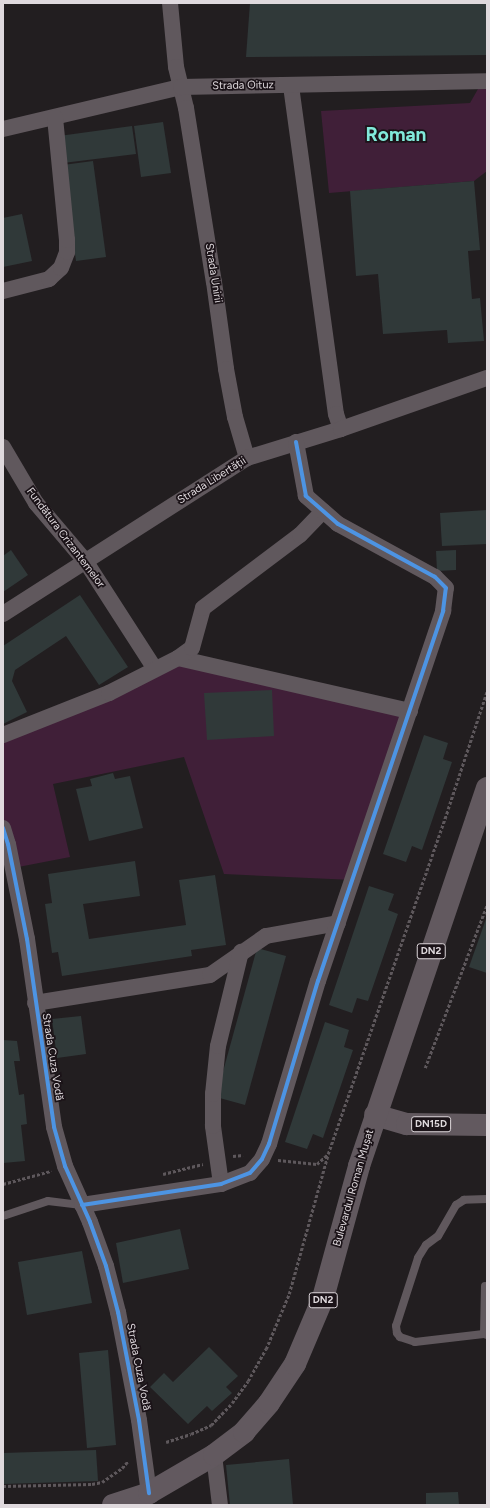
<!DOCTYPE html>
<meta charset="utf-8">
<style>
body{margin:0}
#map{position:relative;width:490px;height:1508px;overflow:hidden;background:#221e20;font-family:Figtree,sans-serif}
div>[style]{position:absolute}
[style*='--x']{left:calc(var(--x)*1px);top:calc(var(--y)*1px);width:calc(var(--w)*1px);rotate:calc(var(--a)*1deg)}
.green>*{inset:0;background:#401f38}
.building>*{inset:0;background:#303939}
.path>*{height:2.5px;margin-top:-1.25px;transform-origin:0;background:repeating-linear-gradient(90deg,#5e585c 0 3px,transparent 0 5px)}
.service>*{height:8px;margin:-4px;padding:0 4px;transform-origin:4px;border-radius:4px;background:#60585d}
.minor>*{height:16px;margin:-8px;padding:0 8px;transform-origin:8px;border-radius:8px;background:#60585d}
.primary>*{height:22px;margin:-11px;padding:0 11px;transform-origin:11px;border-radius:11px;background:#62595f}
.cycleway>*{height:4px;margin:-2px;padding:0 2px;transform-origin:2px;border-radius:2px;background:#4d94e3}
span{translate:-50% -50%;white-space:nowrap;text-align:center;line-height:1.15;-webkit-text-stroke:3.5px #1b1318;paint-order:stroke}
.shield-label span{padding:1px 3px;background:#1b1318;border:1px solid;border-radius:3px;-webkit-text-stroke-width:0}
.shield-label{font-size:10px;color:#dfd9dd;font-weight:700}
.street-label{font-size:11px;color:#dfd9dd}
.town-label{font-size:19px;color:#81e9da;font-weight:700}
.frame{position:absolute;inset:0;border:4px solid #dfd9dd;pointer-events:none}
</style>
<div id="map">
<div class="green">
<div style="clip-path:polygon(478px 89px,487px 89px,487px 171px,474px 181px,329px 193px,321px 111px,470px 103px)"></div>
<div style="clip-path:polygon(178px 658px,410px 711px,353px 880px,224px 874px,184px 757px,53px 784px,70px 857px,13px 868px,3px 836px,3px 735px)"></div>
</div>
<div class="building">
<div style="clip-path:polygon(250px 3px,487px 3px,487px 55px,246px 57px)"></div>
<div style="clip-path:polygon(163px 122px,171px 173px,141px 177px,134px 126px)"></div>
<div style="clip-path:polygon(132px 126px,136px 154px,63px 163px,59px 136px)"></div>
<div style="clip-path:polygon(93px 161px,106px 257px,76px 261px,63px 165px)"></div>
<div style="clip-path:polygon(474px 181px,480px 250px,468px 251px,472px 299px,480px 298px,484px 341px,448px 343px,447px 330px,383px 334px,378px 274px,356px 276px,350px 191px)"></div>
<div style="clip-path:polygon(22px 214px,32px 261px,3px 267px,3px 218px)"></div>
<div style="clip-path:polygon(487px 510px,487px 544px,442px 546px,440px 513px)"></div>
<div style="clip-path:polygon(11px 550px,28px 575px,3px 592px,3px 556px)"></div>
<div style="clip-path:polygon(456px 550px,456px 570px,437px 571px,436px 551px)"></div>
<div style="clip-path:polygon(80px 595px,128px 667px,99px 685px,66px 636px,15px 670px,12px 681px,27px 712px,3px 724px,3px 646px)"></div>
<div style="clip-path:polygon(272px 690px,274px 736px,207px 740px,204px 693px)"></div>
<div style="clip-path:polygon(424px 735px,448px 743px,443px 759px,452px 762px,422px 850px,412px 846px,406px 862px,383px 854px)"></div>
<div style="clip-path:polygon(113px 773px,115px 779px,130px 776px,143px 828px,89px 841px,76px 789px,92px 786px,90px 779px)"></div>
<div style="clip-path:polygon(135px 861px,140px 896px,83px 904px,89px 939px,186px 925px,179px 880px,215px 875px,226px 945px,191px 950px,192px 956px,62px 976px,58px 952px,52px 953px,45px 904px,52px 903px,48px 874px)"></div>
<div style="clip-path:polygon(369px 886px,394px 894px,388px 910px,398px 914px,368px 1001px,357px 998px,352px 1013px,329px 1005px)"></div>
<div style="clip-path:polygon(487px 916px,487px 973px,469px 967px)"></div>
<div style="clip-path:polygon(257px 948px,286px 956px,245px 1105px,216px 1097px)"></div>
<div style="clip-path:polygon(81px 1016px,86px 1054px,57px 1058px,52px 1019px)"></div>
<div style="clip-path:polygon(325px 1022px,349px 1030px,344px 1047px,353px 1050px,323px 1138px,313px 1134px,307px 1149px,285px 1142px)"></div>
<div style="clip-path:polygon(3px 1040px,17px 1041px,20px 1061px,14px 1061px,19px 1095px,24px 1094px,27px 1124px,21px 1125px,25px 1161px,3px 1163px)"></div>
<div style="clip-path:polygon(180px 1229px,189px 1269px,123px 1283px,116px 1243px)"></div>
<div style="clip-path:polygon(82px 1251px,92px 1303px,27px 1315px,18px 1262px)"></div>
<div style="clip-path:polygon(209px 1347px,238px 1376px,226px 1387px,232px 1393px,212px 1411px,207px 1406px,188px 1424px,150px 1387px,164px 1373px,173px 1382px)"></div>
<div style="clip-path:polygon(108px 1350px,116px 1445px,87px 1448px,79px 1353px)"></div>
<div style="clip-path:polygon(96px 1450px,98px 1481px,3px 1484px,3px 1453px)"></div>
<div style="clip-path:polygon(289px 1459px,293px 1505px,230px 1505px,226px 1465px)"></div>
<div style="clip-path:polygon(458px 1492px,459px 1505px,426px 1505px,426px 1493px)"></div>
</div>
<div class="path">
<div style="--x:425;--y:1068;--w:174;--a:-69.2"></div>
<div style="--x:233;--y:1156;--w:10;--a:-6"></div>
<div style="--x:278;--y:1160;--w:39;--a:6"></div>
<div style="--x:317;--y:1164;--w:15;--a:-42"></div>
<div style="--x:163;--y:1174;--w:41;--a:-14"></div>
<div style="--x:3;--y:1184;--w:50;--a:-15.2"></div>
<div style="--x:166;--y:1442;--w:26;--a:-18"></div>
<div style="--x:191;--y:1434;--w:22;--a:-24"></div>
<div style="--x:211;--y:1425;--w:30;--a:-46"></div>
<div style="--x:232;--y:1403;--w:27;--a:-54"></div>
<div style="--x:248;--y:1381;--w:37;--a:-61"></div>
<div style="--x:266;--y:1349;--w:60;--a:-67.3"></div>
<div style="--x:289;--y:1294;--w:145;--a:-74.4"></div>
<div style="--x:328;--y:1154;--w:365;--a:-70.8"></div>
<div style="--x:448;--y:809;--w:124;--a:-71.7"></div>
<div style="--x:3;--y:1486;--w:89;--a:-1.3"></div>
<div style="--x:92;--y:1484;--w:10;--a:-11"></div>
<div style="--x:102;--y:1482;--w:24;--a:-35"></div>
<div style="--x:122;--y:1468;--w:9;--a:-49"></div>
</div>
<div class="service">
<div style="--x:487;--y:1199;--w:23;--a:178"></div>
<div style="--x:464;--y:1200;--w:9;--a:148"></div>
<div style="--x:456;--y:1205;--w:36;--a:120"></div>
<div style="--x:438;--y:1236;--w:15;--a:143"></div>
<div style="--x:426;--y:1245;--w:15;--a:122"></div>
<div style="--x:418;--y:1258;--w:71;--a:107.9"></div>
<div style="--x:396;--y:1326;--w:7;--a:82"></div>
<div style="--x:397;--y:1333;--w:5;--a:53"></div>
<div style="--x:400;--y:1337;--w:16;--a:18"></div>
<div style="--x:415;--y:1342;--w:69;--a:-6.6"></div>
<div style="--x:484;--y:1334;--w:3;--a:18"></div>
<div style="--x:3;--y:1216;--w:47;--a:-18.4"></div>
<div style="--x:48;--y:1201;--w:34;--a:7"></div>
<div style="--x:484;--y:1334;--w:48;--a:-88.8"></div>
</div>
<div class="minor">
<div style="--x:170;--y:3;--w:64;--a:84.6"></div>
<div style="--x:176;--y:67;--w:42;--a:76.3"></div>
<div style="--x:186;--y:108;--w:176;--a:80.9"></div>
<div style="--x:214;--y:282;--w:88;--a:82.1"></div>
<div style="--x:226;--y:369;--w:49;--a:79.4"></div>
<div style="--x:235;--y:417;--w:43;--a:73.7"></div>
<div style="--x:291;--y:86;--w:331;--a:82.2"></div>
<div style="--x:336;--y:414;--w:16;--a:72"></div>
<div style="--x:3;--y:129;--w:183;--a:-13.3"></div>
<div style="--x:181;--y:87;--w:306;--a:-1.1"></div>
<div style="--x:3;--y:291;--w:48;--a:-14.6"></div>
<div style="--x:49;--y:279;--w:16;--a:-43"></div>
<div style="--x:61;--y:268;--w:17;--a:-69"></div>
<div style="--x:67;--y:252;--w:12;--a:-90"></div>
<div style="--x:67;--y:240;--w:123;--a:-95.6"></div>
<div style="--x:3;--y:447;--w:65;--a:59.5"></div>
<div style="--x:36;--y:503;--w:77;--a:49.7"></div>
<div style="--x:86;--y:562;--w:127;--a:57.2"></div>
<div style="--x:3;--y:614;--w:290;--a:-32.6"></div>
<div style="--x:247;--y:458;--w:98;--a:-17.1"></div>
<div style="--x:341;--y:429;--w:155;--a:-19.3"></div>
<div style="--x:178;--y:658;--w:238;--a:12.9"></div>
<div style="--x:3;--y:735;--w:114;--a:-21.6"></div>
<div style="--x:109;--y:693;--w:77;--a:-26.9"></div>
<div style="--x:178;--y:658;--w:17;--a:-36"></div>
<div style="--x:192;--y:648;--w:41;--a:-74.6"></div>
<div style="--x:203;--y:608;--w:121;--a:-37"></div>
<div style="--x:300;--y:535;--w:33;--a:-46"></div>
<div style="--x:3;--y:828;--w:17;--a:73"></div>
<div style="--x:8;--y:844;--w:97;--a:78.7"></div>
<div style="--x:27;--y:939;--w:190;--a:81.8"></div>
<div style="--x:54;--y:1127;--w:41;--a:74.2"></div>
<div style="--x:65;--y:1166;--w:61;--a:65.9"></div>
<div style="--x:90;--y:1222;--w:47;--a:70"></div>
<div style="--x:106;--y:1266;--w:48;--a:75.4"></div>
<div style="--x:118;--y:1312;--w:110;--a:79"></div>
<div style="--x:139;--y:1420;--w:74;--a:82.2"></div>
<div style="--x:35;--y:1003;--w:177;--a:-9.1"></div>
<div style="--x:210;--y:975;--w:68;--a:-34.9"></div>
<div style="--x:266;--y:936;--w:73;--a:-10.2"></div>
<div style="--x:221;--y:1184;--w:59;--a:-97.9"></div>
<div style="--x:213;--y:1126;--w:32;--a:-90"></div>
<div style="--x:213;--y:1094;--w:48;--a:-84.1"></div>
<div style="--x:218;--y:1046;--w:97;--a:-76.3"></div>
<div style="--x:82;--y:1205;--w:141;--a:-8.6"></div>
<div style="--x:221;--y:1184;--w:31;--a:-21"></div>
<div style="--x:250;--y:1173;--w:18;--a:-49"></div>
<div style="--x:262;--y:1159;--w:17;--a:-65"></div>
<div style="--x:269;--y:1144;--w:170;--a:-73.3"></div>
<div style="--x:318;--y:981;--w:391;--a:-71.3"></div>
<div style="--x:443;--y:611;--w:23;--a:-83"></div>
<div style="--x:446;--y:588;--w:16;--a:-135"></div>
<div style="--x:435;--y:577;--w:111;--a:-151.3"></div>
<div style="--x:338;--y:524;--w:43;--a:-138.8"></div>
<div style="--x:306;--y:496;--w:55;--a:-100.5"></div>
<div style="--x:214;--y:1455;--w:50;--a:83.2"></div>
</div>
<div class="primary">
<div style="--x:375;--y:1115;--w:33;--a:16"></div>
<div style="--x:407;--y:1124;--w:80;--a:0.7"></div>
<div style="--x:113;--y:1505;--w:38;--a:-18"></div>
<div style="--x:149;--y:1493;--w:75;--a:-30.3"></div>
<div style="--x:214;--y:1455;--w:38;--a:-37"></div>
<div style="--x:244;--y:1432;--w:38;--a:-49"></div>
<div style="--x:269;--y:1403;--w:47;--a:-56.3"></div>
<div style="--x:295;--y:1364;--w:72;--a:-67"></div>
<div style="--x:323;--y:1298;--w:137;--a:-74.7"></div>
<div style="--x:359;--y:1166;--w:399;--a:-71.3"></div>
</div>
<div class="cycleway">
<div style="--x:3;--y:828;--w:17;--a:73"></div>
<div style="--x:8;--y:844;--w:97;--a:78.7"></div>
<div style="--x:27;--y:939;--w:190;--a:81.8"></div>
<div style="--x:54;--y:1127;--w:41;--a:74.2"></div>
<div style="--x:65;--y:1166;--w:61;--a:65.9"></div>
<div style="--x:90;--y:1222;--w:47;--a:70"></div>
<div style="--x:106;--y:1266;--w:48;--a:75.4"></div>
<div style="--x:118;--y:1312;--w:110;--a:79"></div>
<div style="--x:139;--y:1420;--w:74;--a:82.2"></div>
<div style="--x:82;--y:1205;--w:141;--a:-8.6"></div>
<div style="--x:221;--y:1184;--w:31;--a:-21"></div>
<div style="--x:250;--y:1173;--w:18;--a:-49"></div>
<div style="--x:262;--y:1159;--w:17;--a:-65"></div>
<div style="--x:269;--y:1144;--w:170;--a:-73.3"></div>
<div style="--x:318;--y:981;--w:391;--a:-71.3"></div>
<div style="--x:443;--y:611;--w:23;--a:-83"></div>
<div style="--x:446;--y:588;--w:16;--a:-135"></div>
<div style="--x:435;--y:577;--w:111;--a:-151.3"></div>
<div style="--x:338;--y:524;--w:43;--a:-138.8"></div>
<div style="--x:306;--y:496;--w:55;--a:-100.5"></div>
</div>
<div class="shield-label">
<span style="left:431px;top:951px">DN2</span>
<span style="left:431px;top:1124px">DN15D</span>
<span style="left:323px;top:1300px">DN2</span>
</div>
<div class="street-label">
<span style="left:243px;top:86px;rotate:-1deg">Strada Oituz</span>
<span style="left:213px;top:273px;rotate:81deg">Strada Unirii</span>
<span style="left:212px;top:481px;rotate:-32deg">Strada Libertății</span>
<span style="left:65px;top:538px;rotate:53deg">Fundătura Crizantemelor</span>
<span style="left:52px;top:1057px;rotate:81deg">Strada Cuza Vodă</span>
<span style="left:354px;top:1188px;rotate:-74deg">Bulevardul Roman Mușat</span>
<span style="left:138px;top:1367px;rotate:79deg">Strada Cuza Vodă</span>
</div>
<div class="town-label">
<span style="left:396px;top:135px">Roman</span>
</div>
<div class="frame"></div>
</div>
